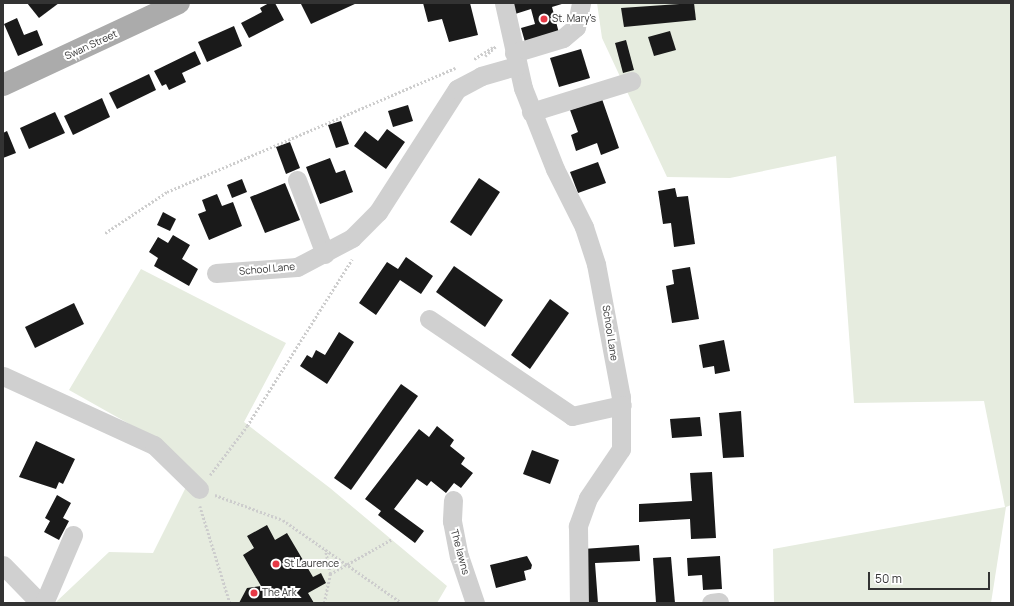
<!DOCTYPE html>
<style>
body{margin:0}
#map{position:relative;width:1014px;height:606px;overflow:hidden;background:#fff;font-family:Manrope,sans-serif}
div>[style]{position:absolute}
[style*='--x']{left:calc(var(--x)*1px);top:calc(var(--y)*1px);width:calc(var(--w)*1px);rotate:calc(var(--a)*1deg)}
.green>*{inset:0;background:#e6ecdf}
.building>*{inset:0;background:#1a1a1a}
.path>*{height:2.5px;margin-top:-1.25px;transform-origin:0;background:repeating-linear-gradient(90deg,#cdcdcd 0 2px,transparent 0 4px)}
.minor>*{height:19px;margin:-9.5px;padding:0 9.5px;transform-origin:9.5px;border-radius:9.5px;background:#d0d0d0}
.major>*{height:22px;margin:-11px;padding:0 11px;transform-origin:11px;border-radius:11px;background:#ababab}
.dots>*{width:11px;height:11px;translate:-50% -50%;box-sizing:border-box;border:2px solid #fff;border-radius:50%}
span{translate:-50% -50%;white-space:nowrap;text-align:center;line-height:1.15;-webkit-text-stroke:4px #fff;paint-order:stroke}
.poi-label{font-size:10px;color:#333}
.left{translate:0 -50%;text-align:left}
.street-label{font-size:10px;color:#333}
.frame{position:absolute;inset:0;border:4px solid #333;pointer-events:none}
.scale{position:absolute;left:868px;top:572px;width:122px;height:18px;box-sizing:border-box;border:2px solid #333;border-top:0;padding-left:5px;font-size:12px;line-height:14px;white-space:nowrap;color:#333;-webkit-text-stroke:3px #fff;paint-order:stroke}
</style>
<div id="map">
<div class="green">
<div style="clip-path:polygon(597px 3px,1011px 3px,1011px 505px,1006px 507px,991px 603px,774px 603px,773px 549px,1005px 507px,984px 401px,854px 403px,836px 156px,730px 178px,667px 177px,602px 38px)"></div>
<div style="clip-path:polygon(141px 269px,286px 343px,244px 422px,330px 488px,447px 586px,437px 603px,56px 602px,109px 552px,153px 553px,189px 481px,156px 439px,69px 390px)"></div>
</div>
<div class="building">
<div style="clip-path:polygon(27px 3px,59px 3px,39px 18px)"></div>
<div style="clip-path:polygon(269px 3px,275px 3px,284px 20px,249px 38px,241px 23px,262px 12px,260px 8px)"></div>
<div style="clip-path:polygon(357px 3px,311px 24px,301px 4px,303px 3px)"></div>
<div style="clip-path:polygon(423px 3px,470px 3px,478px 35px,449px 42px,442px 19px,428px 22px)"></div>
<div style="clip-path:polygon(509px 3px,565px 3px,552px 7px,559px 33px,525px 42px,521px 28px,535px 24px,531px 9px,512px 15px)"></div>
<div style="clip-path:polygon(694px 3px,696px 20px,624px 27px,621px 8px)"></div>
<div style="clip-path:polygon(17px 18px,24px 35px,37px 30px,43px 45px,18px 56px,4px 24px)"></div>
<div style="clip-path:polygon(234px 26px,242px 46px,207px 62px,198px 42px)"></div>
<div style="clip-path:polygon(670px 31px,676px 50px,654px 56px,648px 37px)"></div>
<div style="clip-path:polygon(626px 40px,634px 70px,623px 73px,615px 43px)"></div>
<div style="clip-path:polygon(581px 49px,590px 78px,559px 87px,550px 58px)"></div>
<div style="clip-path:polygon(195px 51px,201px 64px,182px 73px,186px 82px,169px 90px,166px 84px,162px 86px,154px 71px)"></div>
<div style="clip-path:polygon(149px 74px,156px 90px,117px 109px,109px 93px)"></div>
<div style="clip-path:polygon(102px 98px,110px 117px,73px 135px,64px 116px)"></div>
<div style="clip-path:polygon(602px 99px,619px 148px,601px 155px,597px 143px,576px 151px,571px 135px,578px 132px,570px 110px)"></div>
<div style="clip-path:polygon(408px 105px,413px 121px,393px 127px,388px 111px)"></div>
<div style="clip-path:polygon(55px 112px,65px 133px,29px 149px,20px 128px)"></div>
<div style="clip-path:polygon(341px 121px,349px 144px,336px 148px,328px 125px)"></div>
<div style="clip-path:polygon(387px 129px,405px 142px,386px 169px,354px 146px,365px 131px,378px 141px)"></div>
<div style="clip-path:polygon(7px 131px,16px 153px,3px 158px,3px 133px)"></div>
<div style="clip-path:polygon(290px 142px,300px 168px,286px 174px,276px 147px)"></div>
<div style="clip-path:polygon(330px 158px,336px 173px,345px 170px,353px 192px,320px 204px,306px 167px)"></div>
<div style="clip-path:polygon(598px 162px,606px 183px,578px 193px,570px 172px)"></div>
<div style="clip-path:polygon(479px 178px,500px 192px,471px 236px,450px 222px)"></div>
<div style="clip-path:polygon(242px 179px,247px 192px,232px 198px,227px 185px)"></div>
<div style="clip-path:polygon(285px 183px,300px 220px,265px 233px,250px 197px)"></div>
<div style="clip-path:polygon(675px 188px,677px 197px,688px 196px,695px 244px,674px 247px,671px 223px,663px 224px,658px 191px)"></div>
<div style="clip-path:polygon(217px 194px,222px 206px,233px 202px,242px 226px,209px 240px,198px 214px,206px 211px,202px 200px)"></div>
<div style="clip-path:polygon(163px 212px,176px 219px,170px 231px,157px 225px)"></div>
<div style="clip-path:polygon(173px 235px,190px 245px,182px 259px,198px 269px,189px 286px,154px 266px,158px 258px,149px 252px,158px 237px,168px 243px)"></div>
<div style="clip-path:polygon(406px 257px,433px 276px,421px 294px,400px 280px,376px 315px,359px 303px,387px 262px,398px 269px)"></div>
<div style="clip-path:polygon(454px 266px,503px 300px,485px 327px,436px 292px)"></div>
<div style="clip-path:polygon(690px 267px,699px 319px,672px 323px,666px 286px,674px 284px,672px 270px)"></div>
<div style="clip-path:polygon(550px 299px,569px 313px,530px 369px,511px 355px)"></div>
<div style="clip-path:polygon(74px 303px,84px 324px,35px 348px,25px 327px)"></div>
<div style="clip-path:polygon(339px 332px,354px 342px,327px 384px,300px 366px,307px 355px,312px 358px,316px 350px,325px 355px)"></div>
<div style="clip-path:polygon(724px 340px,730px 371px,715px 374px,714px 366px,703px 368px,699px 345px)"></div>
<div style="clip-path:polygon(401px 384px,418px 396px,351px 490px,334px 478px)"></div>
<div style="clip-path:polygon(741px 411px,744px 457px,723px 458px,719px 413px)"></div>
<div style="clip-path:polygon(700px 417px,702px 436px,672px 438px,670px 419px)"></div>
<div style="clip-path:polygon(437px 426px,454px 440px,450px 446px,465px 458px,461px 464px,473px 473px,461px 488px,454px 483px,446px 493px,431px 481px,427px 486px,417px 479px,394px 509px,424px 531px,415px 543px,378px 515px,381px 511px,365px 499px,419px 429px,429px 437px)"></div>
<div style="clip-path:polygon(36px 441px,75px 459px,63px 484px,59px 482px,56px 489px,19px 477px)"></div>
<div style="clip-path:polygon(532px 450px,559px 460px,550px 484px,523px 474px)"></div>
<div style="clip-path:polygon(712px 472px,716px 538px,691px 539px,690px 519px,639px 522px,639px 504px,692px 501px,690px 473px)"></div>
<div style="clip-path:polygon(57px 495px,71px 503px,63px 518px,69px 521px,59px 540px,44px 532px,50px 521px,45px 518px)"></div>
<div style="clip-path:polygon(267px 525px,275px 540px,287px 533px,313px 577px,321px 573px,326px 583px,308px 593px,314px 603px,239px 603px,247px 588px,261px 586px,243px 555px,254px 548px,247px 536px)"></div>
<div style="clip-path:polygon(639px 545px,640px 561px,595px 563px,598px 603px,586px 603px,583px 549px)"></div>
<div style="clip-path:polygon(527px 556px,532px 565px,531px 569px,524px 571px,526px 580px,496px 588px,490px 565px)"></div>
<div style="clip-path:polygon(720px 556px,722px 589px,703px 590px,702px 575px,688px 576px,687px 558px)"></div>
<div style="clip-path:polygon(671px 557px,675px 603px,656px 603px,653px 558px)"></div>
</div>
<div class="path">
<div style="--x:485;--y:56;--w:15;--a:-42"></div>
<div style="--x:474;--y:59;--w:22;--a:-32"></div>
<div style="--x:105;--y:233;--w:74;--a:-33.5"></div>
<div style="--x:167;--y:192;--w:314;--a:-23.3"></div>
<div style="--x:210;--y:475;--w:61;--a:-52.9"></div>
<div style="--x:247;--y:426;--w:197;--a:-57.8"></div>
<div style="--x:215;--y:495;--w:72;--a:20.2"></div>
<div style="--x:283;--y:520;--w:145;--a:34.9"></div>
<div style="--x:200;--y:506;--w:102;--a:72.8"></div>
<div style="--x:330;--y:574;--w:71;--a:-29.4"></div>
<div style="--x:324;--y:603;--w:30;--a:-78"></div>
<div style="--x:330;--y:574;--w:25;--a:-101"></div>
</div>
<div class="minor">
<div style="--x:504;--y:3;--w:87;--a:77.4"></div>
<div style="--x:523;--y:88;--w:87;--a:68.4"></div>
<div style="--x:555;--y:169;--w:65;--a:63.4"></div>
<div style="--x:584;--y:227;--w:39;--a:72"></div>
<div style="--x:596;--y:264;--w:135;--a:79.4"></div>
<div style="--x:621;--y:397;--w:52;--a:90"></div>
<div style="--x:621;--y:449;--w:59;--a:124"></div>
<div style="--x:588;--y:498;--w:30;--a:110"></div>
<div style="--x:578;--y:526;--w:77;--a:89.3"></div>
<div style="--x:514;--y:53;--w:51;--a:-17"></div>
<div style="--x:563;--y:38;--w:17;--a:-40"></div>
<div style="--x:576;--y:27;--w:25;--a:-78"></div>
<div style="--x:531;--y:112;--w:105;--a:-17.2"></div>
<div style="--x:297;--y:180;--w:79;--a:69.3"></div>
<div style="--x:216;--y:273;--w:81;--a:-4.2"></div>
<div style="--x:297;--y:267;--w:62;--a:-27.8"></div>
<div style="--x:352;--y:238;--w:37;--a:-45"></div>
<div style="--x:378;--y:212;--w:146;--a:-57.3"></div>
<div style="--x:457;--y:89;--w:27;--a:-28"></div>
<div style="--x:481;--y:76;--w:37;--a:-16"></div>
<div style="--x:429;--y:319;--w:173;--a:34.1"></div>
<div style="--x:572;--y:416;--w:51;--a:-12.4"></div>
<div style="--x:3;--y:376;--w:166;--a:24.6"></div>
<div style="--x:154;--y:445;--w:63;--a:44.4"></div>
<div style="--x:453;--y:500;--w:21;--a:93"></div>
<div style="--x:452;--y:521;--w:36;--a:79"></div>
<div style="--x:459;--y:556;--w:50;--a:71.2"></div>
<div style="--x:3;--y:565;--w:53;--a:45.8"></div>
<div style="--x:44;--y:603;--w:74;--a:-66.9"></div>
<div style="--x:711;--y:603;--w:8;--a:-7"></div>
</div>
<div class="major">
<div style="--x:3;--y:85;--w:194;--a:-25"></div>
</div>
<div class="dots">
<div style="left:544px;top:19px;background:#e63946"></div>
<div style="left:276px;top:564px;background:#e63946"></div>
<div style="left:254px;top:593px;background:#e63946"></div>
</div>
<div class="poi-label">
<span class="left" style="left:552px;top:19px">St. Mary's</span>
<span class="left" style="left:284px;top:564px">St Laurence</span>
<span class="left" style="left:262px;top:593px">The Ark</span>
</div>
<div class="street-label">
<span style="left:91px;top:45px;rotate:-25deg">Swan Street</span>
<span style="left:267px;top:269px;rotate:-5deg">School Lane</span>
<span style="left:610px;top:333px;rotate:81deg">School Lane</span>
<span style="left:460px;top:552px;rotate:75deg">The lawns</span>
</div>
<div class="frame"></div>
<div class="scale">50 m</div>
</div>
